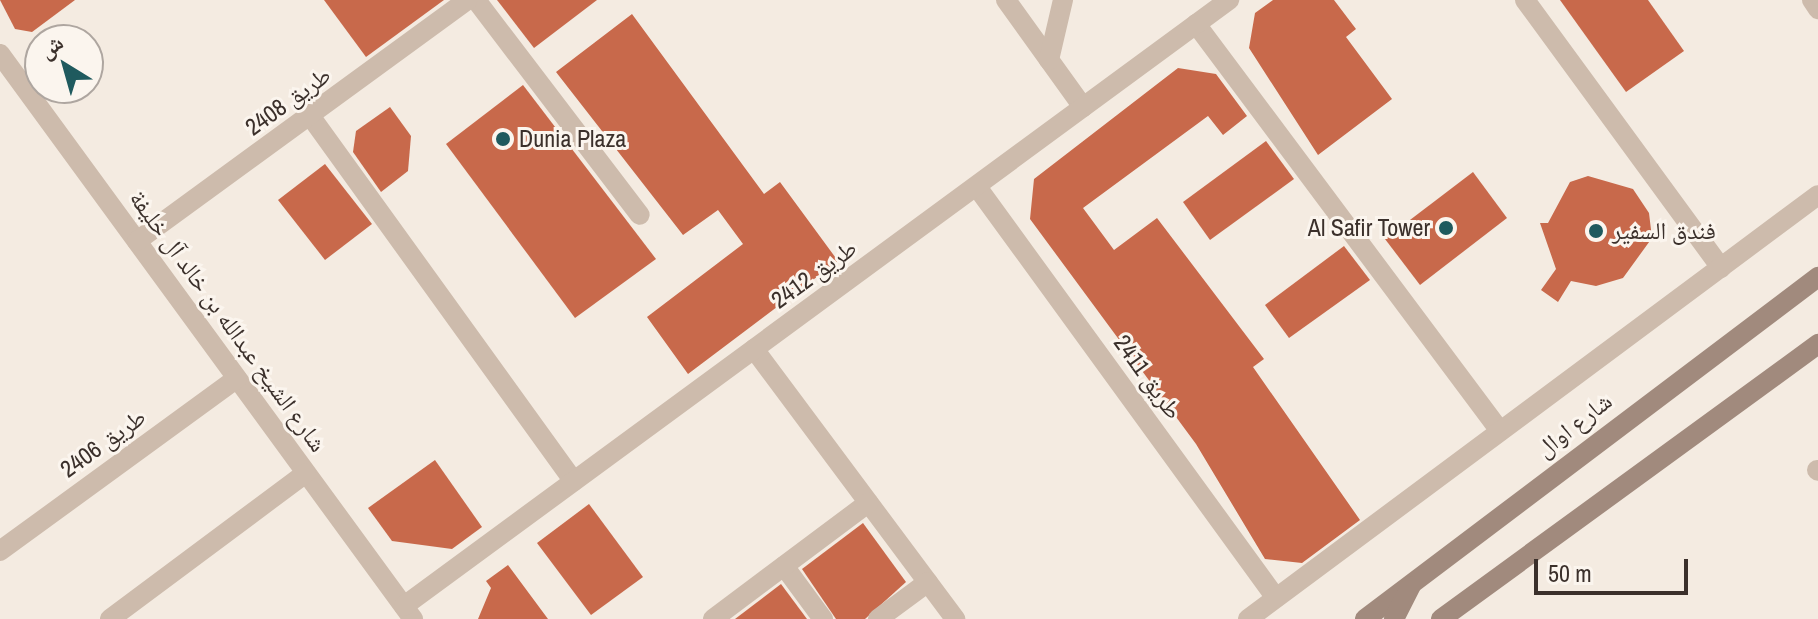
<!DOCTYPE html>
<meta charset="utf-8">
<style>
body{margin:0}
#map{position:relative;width:1818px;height:619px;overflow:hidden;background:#f4ebe1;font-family:"Archivo Narrow","Noto Naskh Arabic",sans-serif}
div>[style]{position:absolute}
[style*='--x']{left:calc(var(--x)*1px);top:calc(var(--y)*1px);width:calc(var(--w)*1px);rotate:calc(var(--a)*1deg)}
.building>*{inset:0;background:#c8694b}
.street>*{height:20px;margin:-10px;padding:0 10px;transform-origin:10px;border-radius:10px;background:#cdbbac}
.secondary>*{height:20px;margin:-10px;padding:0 10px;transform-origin:10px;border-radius:10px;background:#a18a7d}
.dots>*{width:22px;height:22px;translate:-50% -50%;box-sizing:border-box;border:4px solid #fbf5ee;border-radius:50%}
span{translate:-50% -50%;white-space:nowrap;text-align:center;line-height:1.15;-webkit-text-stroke:6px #fbf5ee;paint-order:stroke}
.street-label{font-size:24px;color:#3b302b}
.poi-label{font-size:24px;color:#3b302b}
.left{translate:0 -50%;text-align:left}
.right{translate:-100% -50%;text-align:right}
.north{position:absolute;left:24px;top:24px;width:80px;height:80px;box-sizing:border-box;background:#fbf5ee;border:2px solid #aea6a0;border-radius:50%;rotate:323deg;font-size:22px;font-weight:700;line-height:32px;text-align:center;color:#3b302b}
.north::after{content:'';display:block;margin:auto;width:28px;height:36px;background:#1f5a5e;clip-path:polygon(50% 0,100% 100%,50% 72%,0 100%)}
.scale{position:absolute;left:1534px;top:559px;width:154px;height:36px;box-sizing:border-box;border:4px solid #3b302b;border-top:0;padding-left:10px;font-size:24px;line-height:28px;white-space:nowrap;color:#3b302b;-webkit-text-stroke:6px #fbf5ee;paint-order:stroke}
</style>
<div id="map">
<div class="building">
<div style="clip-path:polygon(0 0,75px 0,32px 32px,15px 29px)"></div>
<div style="clip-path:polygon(324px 0,444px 0,366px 57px)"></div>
<div style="clip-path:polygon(497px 0,597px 0,534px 48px)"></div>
<div style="clip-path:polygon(1273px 0,1334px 0,1356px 29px,1346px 37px,1392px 99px,1318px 155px,1249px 48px,1255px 13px)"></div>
<div style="clip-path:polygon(1560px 0,1648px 0,1684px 51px,1626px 92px)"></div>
<div style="clip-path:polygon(632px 14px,764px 194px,780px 182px,838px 261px,688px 374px,647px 317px,743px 244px,718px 210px,683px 235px,556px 72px)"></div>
<div style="clip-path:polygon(1178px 68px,1216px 74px,1247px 116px,1223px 135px,1208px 116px,1083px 208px,1114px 250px,1157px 218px,1264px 359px,1253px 367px,1360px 520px,1302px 563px,1265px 559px,1196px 444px,1030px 219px,1034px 179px)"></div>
<div style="clip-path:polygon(523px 85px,656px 259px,575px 318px,446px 144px)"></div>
<div style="clip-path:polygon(390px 107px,411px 136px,408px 171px,381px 192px,353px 152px,356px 131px)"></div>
<div style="clip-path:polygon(1266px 141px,1294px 179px,1210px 240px,1183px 202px)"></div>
<div style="clip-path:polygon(325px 164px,372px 224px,325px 260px,278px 200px)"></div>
<div style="clip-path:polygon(1473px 172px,1507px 218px,1420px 285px,1385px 239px)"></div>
<div style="clip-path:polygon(1588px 176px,1633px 189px,1649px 213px,1652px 238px,1623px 278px,1596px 286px,1571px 281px,1558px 302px,1541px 290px,1556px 269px,1540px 223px,1548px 223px,1570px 182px)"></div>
<div style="clip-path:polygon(1344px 246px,1370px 280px,1289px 338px,1265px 305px)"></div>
<div style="clip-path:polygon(435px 460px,482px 527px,452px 549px,392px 541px,368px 508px)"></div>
<div style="clip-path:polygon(589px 504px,643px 577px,591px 615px,537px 543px)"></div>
<div style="clip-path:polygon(863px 523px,906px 582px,865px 619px,836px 619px,802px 569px)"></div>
<div style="clip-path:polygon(508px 565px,548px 619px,478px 619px,491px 588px,486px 581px)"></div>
<div style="clip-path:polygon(781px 584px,807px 619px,735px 619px)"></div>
</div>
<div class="street">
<div style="--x:476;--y:0;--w:270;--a:52.7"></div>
<div style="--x:1006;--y:0;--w:132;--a:54.3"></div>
<div style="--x:1525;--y:0;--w:332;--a:53.8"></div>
<div style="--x:1812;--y:0;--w:11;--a:56"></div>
<div style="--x:1196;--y:24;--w:508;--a:53.24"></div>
<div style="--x:0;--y:54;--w:700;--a:53.83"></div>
<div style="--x:1049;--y:60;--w:62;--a:-76.9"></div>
<div style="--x:311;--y:117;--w:449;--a:54.2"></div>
<div style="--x:977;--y:187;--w:508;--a:53.96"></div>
<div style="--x:137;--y:241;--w:409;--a:-36.1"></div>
<div style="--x:754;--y:349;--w:337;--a:53.3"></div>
<div style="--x:1817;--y:470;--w:1;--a:45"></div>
<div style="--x:0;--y:551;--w:293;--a:-36.1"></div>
<div style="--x:784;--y:566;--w:66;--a:53.7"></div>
<div style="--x:404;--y:606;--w:1024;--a:-36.3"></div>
<div style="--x:110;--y:619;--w:244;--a:-36.7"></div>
<div style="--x:713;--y:619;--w:194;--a:-36.8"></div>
<div style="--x:878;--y:619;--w:62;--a:-36.5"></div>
<div style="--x:1248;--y:619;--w:710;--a:-36.64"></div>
</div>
<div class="secondary">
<div style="--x:1365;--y:619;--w:568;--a:-37.05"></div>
<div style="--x:1394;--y:619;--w:37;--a:-63"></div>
<div style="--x:1441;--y:619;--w:467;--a:-36.1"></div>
</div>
<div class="dots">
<div style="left:503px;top:139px;background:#1f5a5e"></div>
<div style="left:1446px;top:228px;background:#1f5a5e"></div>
<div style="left:1596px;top:231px;background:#1f5a5e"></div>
</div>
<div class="street-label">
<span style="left:288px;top:101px;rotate:-36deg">طريق 2408</span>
<span style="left:814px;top:274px;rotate:-36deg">طريق 2412</span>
<span style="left:228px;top:321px;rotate:54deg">شارع الشيخ عبدالله بن خالد آل خليفة</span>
<span style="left:1148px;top:377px;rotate:54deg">طريق 2411</span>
<span style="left:1574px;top:425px;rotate:-38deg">شارع اوال</span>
<span style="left:103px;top:443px;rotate:-36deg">طريق 2406</span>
</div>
<div class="poi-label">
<span class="left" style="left:519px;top:139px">Dunia Plaza</span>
<span class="right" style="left:1430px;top:228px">Al Safir Tower</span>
<span class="left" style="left:1612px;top:231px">فندق السفير</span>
</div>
<div class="north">ش</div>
<div class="scale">50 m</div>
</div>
